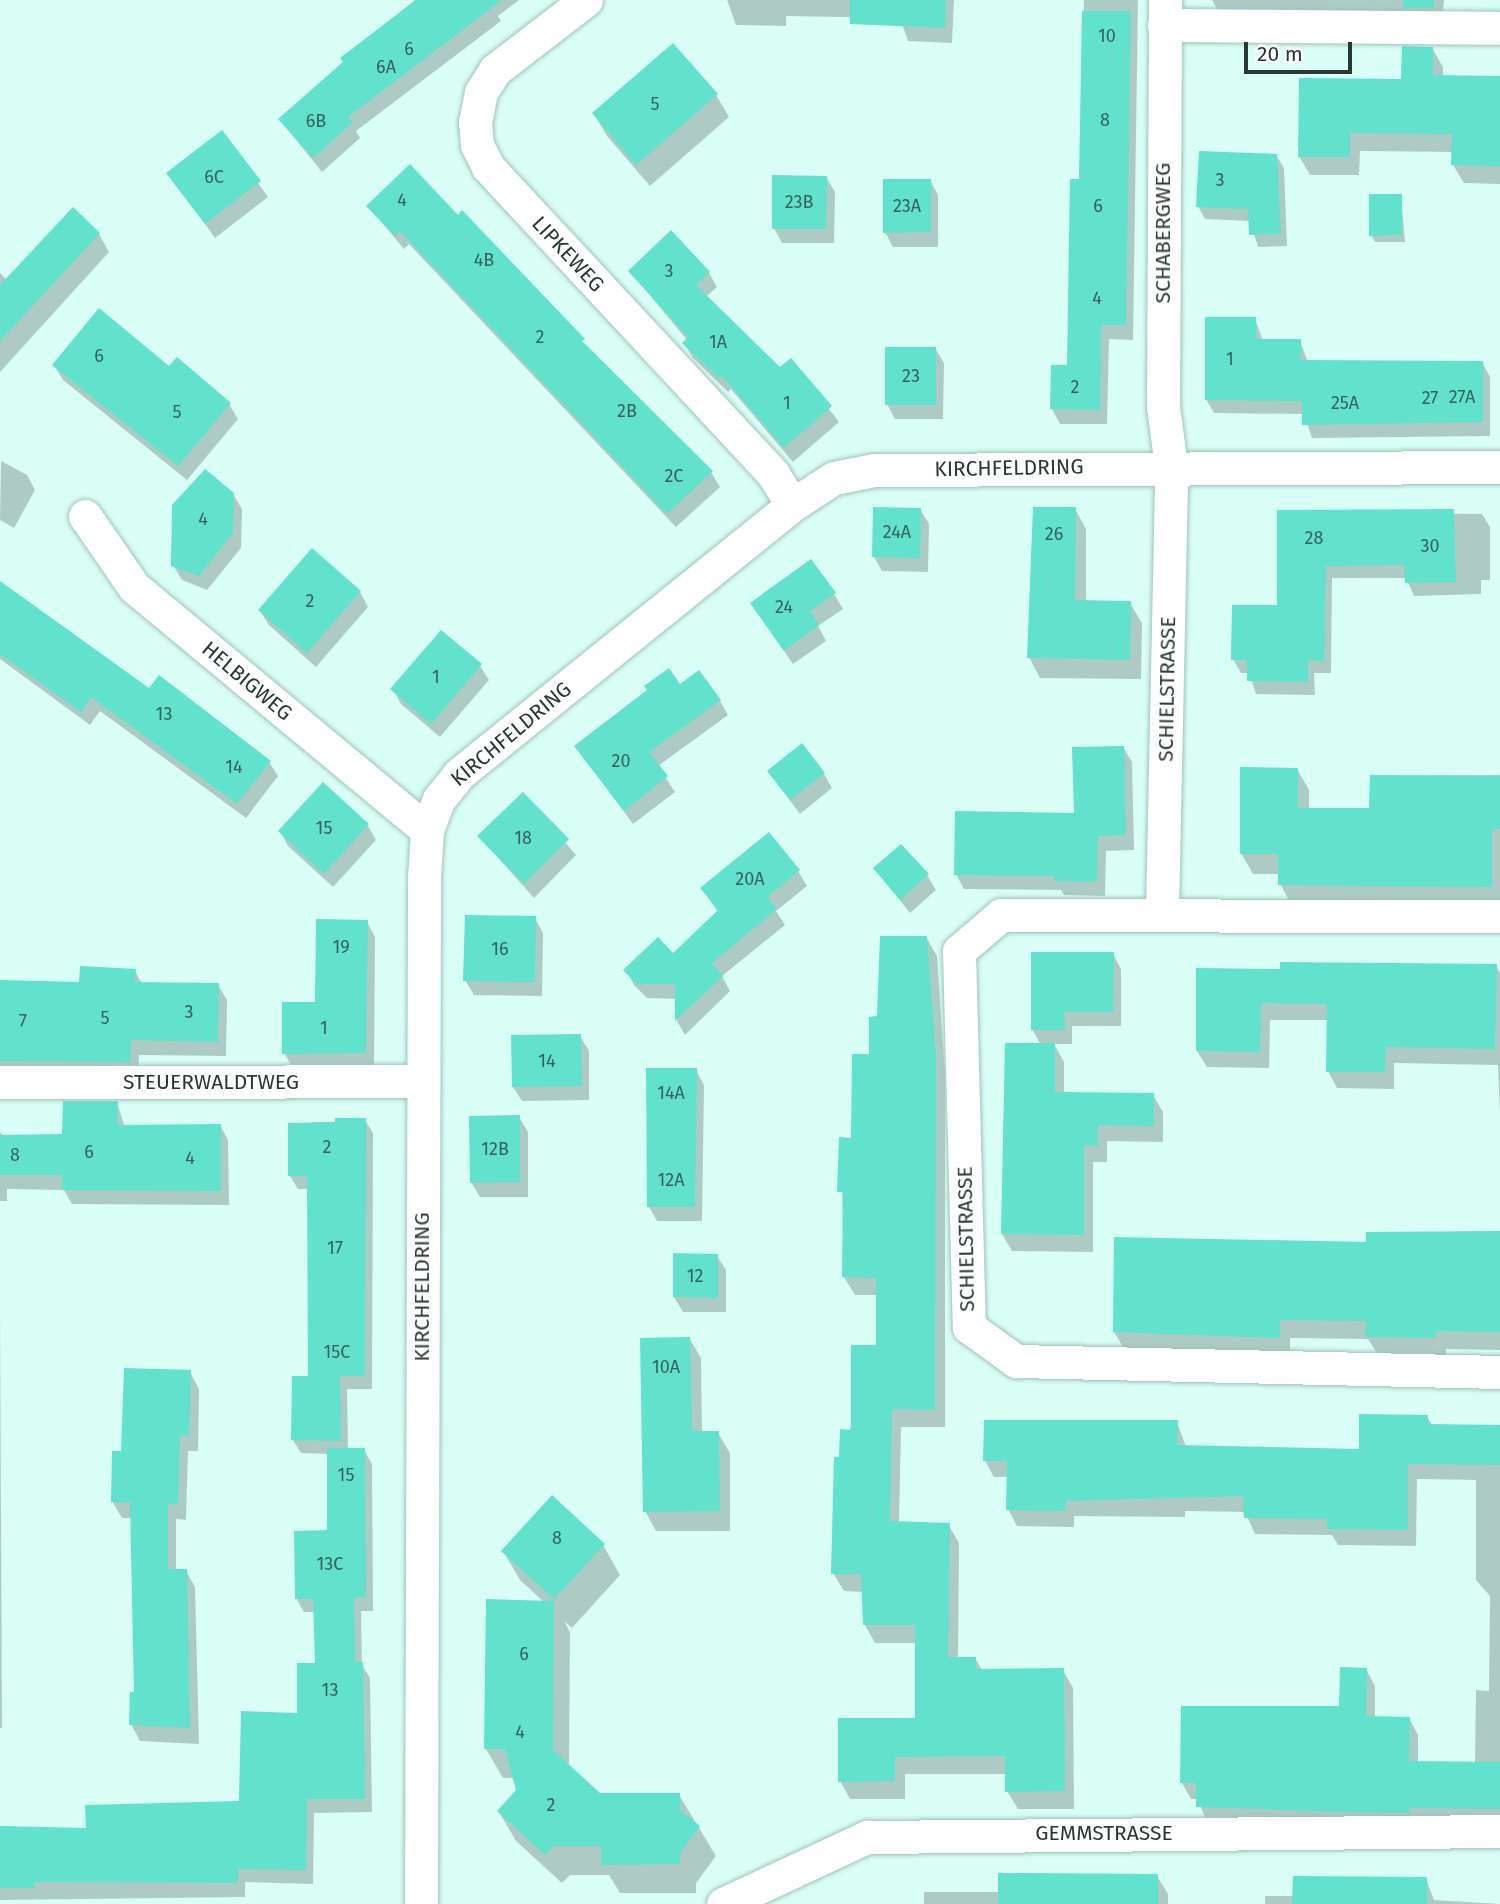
<!DOCTYPE html>
<style>
body{margin:0}
#map{position:relative;width:1500px;height:1904px;overflow:hidden;background:#d9fef6;font-family:"Fira Sans",sans-serif}
div>[style]{position:absolute}
[style*='--x']{left:calc(var(--x)*1px);top:calc(var(--y)*1px);width:calc(var(--w)*1px);rotate:calc(var(--a)*1deg)}
.shadow>*{inset:0;background:#0003}
.building>*{inset:0;background:#62e1cd}
.roads{filter:drop-shadow(0 0 2px #a0c3bc) drop-shadow(0 0 2px #a0c3bc)}
.minor>*{height:33px;margin:-16.5px;padding:0 16.5px;transform-origin:16.5px;border-radius:16.5px;background:#fff}
span{translate:-50% -50%;white-space:nowrap;text-align:center;line-height:1.15;-webkit-text-stroke:6px #fff;paint-order:stroke}
.number-label{font-size:18px;color:#37625b}
.number-label span{-webkit-text-stroke-width:0}
.street-label{font-size:21px;color:#293835}
.scale{position:absolute;left:1244px;top:42px;width:108px;height:32px;box-sizing:border-box;border:4px solid #293835;border-top:0;padding-left:9px;font-size:21px;line-height:24px;white-space:nowrap;color:#293835;-webkit-text-stroke:5px #fff;paint-order:stroke}
</style>
<div id="map">
<div class="shadow">
<div style="clip-path:polygon(415px 0,519px 0,498px 16px,501px 21px,356px 131px,360px 138px,322px 172px,280px 120px,344px 63px,342px 59px)"></div>
<div style="clip-path:polygon(727px 0,954px 0,952px 43px,908px 41px,900px 18px,786px 16px,786px 26px,736px 25px)"></div>
<div style="clip-path:polygon(1084px 0,1138px 0,1133px 340px,1109px 339px,1107px 424px,1060px 424px,1052px 409px,1068px 367px,1080px 181px)"></div>
<div style="clip-path:polygon(1212px 0,1444px 0,1442px 22px,1220px 14px)"></div>
<div style="clip-path:polygon(1432px 48px,1443px 67px,1443px 77px,1500px 78px,1500px 184px,1464px 183px,1453px 165px,1453px 152px,1360px 151px,1359px 175px,1310px 175px,1299px 156px,1403px 80px)"></div>
<div style="clip-path:polygon(716px 95px,729px 117px,650px 186px,607px 136px,594px 114px)"></div>
<div style="clip-path:polygon(222px 133px,268px 197px,215px 238px,169px 174px)"></div>
<div style="clip-path:polygon(1276px 155px,1284px 168px,1287px 246px,1258px 247px,1250px 221px,1205px 219px,1198px 206px)"></div>
<div style="clip-path:polygon(826px 177px,835px 192px,834px 243px,782px 243px,774px 228px)"></div>
<div style="clip-path:polygon(930px 180px,938px 195px,938px 247px,893px 247px,885px 232px)"></div>
<div style="clip-path:polygon(1401px 196px,1405px 242px,1375px 242px,1371px 235px)"></div>
<div style="clip-path:polygon(368px 206px,458px 217px,462px 213px,592px 353px,711px 472px,720px 487px,676px 527px,409px 244px,404px 249px)"></div>
<div style="clip-path:polygon(99px 234px,109px 252px,0 372px,0 273px,7px 280px)"></div>
<div style="clip-path:polygon(630px 271px,709px 273px,717px 287px,706px 297px,780px 369px,791px 360px,839px 422px,793px 462px,731px 389px,728px 392px,693px 358px,684px 343px,687px 340px)"></div>
<div style="clip-path:polygon(1255px 319px,1263px 341px,1300px 341px,1308px 362px,1482px 362px,1490px 377px,1490px 436px,1312px 438px,1304px 414px,1214px 413px,1206px 399px)"></div>
<div style="clip-path:polygon(935px 348px,944px 363px,943px 419px,895px 419px,887px 404px)"></div>
<div style="clip-path:polygon(54px 365px,169px 369px,229px 404px,238px 419px,187px 480px,63px 380px)"></div>
<div style="clip-path:polygon(1px 461px,27px 475px,35px 490px,14px 528px,0 520px)"></div>
<div style="clip-path:polygon(233px 494px,242px 509px,241px 548px,207px 590px,182px 580px,173px 565px)"></div>
<div style="clip-path:polygon(920px 509px,929px 524px,928px 572px,882px 571px,874px 557px)"></div>
<div style="clip-path:polygon(1075px 509px,1086px 529px,1086px 602px,1130px 603px,1142px 623px,1141px 679px,1040px 678px,1029px 657px)"></div>
<div style="clip-path:polygon(1279px 512px,1482px 514px,1490px 527px,1490px 580px,1481px 580px,1481px 594px,1414px 596px,1406px 578px,1332px 578px,1331px 673px,1314px 673px,1315px 695px,1256px 694px,1249px 673px,1241px 673px,1233px 659px,1279px 607px)"></div>
<div style="clip-path:polygon(0 583px,150px 691px,269px 762px,278px 776px,246px 818px,100px 711px,90px 725px,0 659px)"></div>
<div style="clip-path:polygon(360px 592px,368px 607px,316px 667px,269px 625px,260px 611px)"></div>
<div style="clip-path:polygon(834px 594px,843px 609px,818px 626px,826px 641px,793px 664px,752px 604px)"></div>
<div style="clip-path:polygon(480px 666px,489px 680px,440px 737px,401px 704px,393px 689px)"></div>
<div style="clip-path:polygon(680px 686px,720px 701px,728px 715px,658px 766px,675px 792px,633px 824px,576px 747px)"></div>
<div style="clip-path:polygon(1123px 747px,1132px 762px,1134px 850px,1106px 851px,1105px 896px,1064px 895px,1061px 890px,964px 889px,956px 874px,1075px 814px)"></div>
<div style="clip-path:polygon(1297px 769px,1309px 790px,1309px 810px,1371px 810px,1372px 776px,1500px 775px,1500px 906px,1292px 905px,1280px 884px,1280px 874px,1253px 874px,1241px 853px)"></div>
<div style="clip-path:polygon(769px 772px,824px 774px,832px 788px,800px 814px)"></div>
<div style="clip-path:polygon(323px 784px,368px 826px,376px 840px,333px 887px,288px 846px,280px 831px)"></div>
<div style="clip-path:polygon(523px 794px,576px 855px,534px 898px,480px 837px)"></div>
<div style="clip-path:polygon(875px 869px,927px 875px,936px 890px,910px 913px)"></div>
<div style="clip-path:polygon(798px 871px,807px 886px,776px 911px,785px 925px,722px 976px,730px 991px,685px 1035px,677px 1021px,677px 999px,647px 998px,634px 985px,626px 970px,673px 956px,718px 912px,703px 889px)"></div>
<div style="clip-path:polygon(535px 918px,543px 933px,542px 996px,474px 995px,465px 980px)"></div>
<div style="clip-path:polygon(367px 922px,375px 937px,374px 1067px,293px 1068px,284px 1053px)"></div>
<div style="clip-path:polygon(926px 937px,937px 956px,945px 1075px,945px 1427px,901px 1427px,899px 1523px,948px 1524px,959px 1543px,958px 1659px,975px 1658px,982px 1670px,1063px 1670px,1073px 1688px,1074px 1809px,1018px 1809px,1007px 1791px,1007px 1774px,905px 1774px,905px 1799px,850px 1799px,840px 1781px,917px 1720px,917px 1643px,875px 1643px,865px 1625px,863px 1592px,844px 1591px,833px 1573px,840px 1459px,878px 1346px,878px 1295px,855px 1295px,844px 1277px,841px 1139px,853px 1140px,879px 1018px)"></div>
<div style="clip-path:polygon(1113px 954px,1121px 969px,1121px 1026px,1072px 1026px,1072px 1044px,1054px 1044px,1064px 1062px,1064px 1094px,1153px 1095px,1163px 1112px,1163px 1142px,1107px 1141px,1107px 1162px,1093px 1162px,1093px 1252px,1012px 1251px,1002px 1234px,1041px 1045px,1032px 1029px)"></div>
<div style="clip-path:polygon(1496px 966px,1500px 973px,1500px 1113px,1498px 1065px,1394px 1063px,1394px 1089px,1337px 1088px,1328px 1071px,1328px 1020px,1270px 1020px,1269px 1068px,1207px 1067px,1197px 1051px,1282px 971px)"></div>
<div style="clip-path:polygon(135px 971px,142px 984px,218px 985px,227px 1000px,226px 1056px,139px 1055px,138px 1077px,0 1074px,0 982px,81px 984px)"></div>
<div style="clip-path:polygon(580px 1036px,589px 1051px,589px 1100px,522px 1101px,513px 1087px)"></div>
<div style="clip-path:polygon(696px 1070px,704px 1085px,702px 1221px,657px 1221px,649px 1207px)"></div>
<div style="clip-path:polygon(117px 1103px,125px 1127px,220px 1125px,228px 1140px,229px 1205px,72px 1204px,64px 1190px,7px 1189px,7px 1201px,0 1201px,0 1132px,3px 1136px,64px 1136px)"></div>
<div style="clip-path:polygon(519px 1117px,528px 1132px,528px 1197px,480px 1197px,471px 1182px)"></div>
<div style="clip-path:polygon(365px 1120px,373px 1133px,372px 1389px,347px 1389px,348px 1450px,364px 1450px,372px 1464px,373px 1611px,361px 1611px,362px 1665px,370px 1678px,372px 1812px,314px 1813px,313px 1884px,245px 1882px,245px 1897px,0 1900px,0 1828px,87px 1829px,241px 1803px,299px 1714px,317px 1664px,315px 1612px,304px 1612px,296px 1598px,329px 1532px,329px 1454px,301px 1453px,293px 1440px,310px 1378px,309px 1189px,298px 1189px,290px 1176px,290px 1124px)"></div>
<div style="clip-path:polygon(1500px 1235px,1500px 1350px,1446px 1349px,1446px 1356px,1378px 1355px,1368px 1339px,1290px 1338px,1290px 1356px,1125px 1350px,1114px 1332px,1368px 1244px)"></div>
<div style="clip-path:polygon(717px 1256px,726px 1270px,726px 1312px,683px 1312px,674px 1297px)"></div>
<div style="clip-path:polygon(0 1307px,2px 1728px,0 1728px)"></div>
<div style="clip-path:polygon(689px 1338px,701px 1358px,702px 1433px,718px 1433px,730px 1453px,730px 1531px,656px 1531px,645px 1511px)"></div>
<div style="clip-path:polygon(190px 1372px,199px 1389px,198px 1451px,188px 1451px,186px 1520px,176px 1519px,176px 1571px,186px 1571px,195px 1587px,199px 1744px,140px 1741px,131px 1724px,136px 1694px,132px 1518px,122px 1518px,112px 1501px,122px 1453px)"></div>
<div style="clip-path:polygon(1427px 1417px,1433px 1426px,1500px 1427px,1500px 1825px,1207px 1823px,1198px 1799px,1191px 1799px,1182px 1783px,1341px 1708px,1366px 1669px,1375px 1686px,1375px 1718px,1409px 1718px,1418px 1735px,1418px 1763px,1475px 1764px,1476px 1690px,1489px 1691px,1490px 1596px,1476px 1580px,1476px 1480px,1417px 1479px,1416px 1546px,1338px 1545px,1332px 1535px,1255px 1534px,1245px 1512px,1185px 1511px,1185px 1517px,1074px 1516px,1074px 1527px,1017px 1526px,1008px 1509px,1009px 1477px,994px 1477px,985px 1461px,1177px 1422px,1186px 1447px,1361px 1451px)"></div>
<div style="clip-path:polygon(603px 1545px,620px 1575px,572px 1628px,564px 1621px,570px 1632px,569px 1767px,600px 1795px,679px 1795px,716px 1856px,696px 1883px,696px 1893px,620px 1893px,609px 1875px,570px 1875px,562px 1883px,516px 1841px,499px 1812px,518px 1790px,515px 1778px,503px 1778px,486px 1749px,544px 1602px,520px 1580px,503px 1551px)"></div>
<div style="clip-path:polygon(1157px 1876px,1168px 1894px,1168px 1904px,924px 1904px,924px 1892px,1000px 1892px)"></div>
<div style="clip-path:polygon(1426px 1879px,1434px 1900px,1500px 1904px,1265px 1904px,1265px 1896px,1294px 1896px)"></div>
</div>
<div class="building">
<div style="clip-path:polygon(416px 0,502px 0,348px 117px,353px 122px,313px 158px,278px 119px,343px 62px,340px 58px)"></div>
<div style="clip-path:polygon(850px 0,946px 0,945px 28px,850px 24px)"></div>
<div style="clip-path:polygon(1403px 0,1434px 0,1434px 8px,1403px 8px)"></div>
<div style="clip-path:polygon(1082px 11px,1131px 11px,1126px 325px,1101px 325px,1100px 410px,1050px 409px,1051px 365px,1067px 365px,1070px 179px,1079px 179px)"></div>
<div style="clip-path:polygon(673px 43px,718px 94px,636px 165px,592px 113px)"></div>
<div style="clip-path:polygon(1402px 46px,1433px 47px,1433px 75px,1500px 76px,1500px 166px,1451px 165px,1452px 134px,1350px 133px,1350px 157px,1298px 157px,1299px 78px,1401px 79px)"></div>
<div style="clip-path:polygon(222px 130px,261px 181px,205px 224px,166px 173px)"></div>
<div style="clip-path:polygon(1199px 151px,1277px 154px,1281px 234px,1249px 235px,1248px 209px,1196px 207px)"></div>
<div style="clip-path:polygon(410px 164px,458px 215px,462px 210px,585px 339px,582px 341px,713px 471px,667px 514px,400px 231px,395px 236px,366px 206px)"></div>
<div style="clip-path:polygon(772px 175px,827px 176px,826px 229px,772px 229px)"></div>
<div style="clip-path:polygon(883px 179px,931px 179px,931px 232px,883px 233px)"></div>
<div style="clip-path:polygon(1369px 194px,1402px 194px,1402px 235px,1369px 236px)"></div>
<div style="clip-path:polygon(73px 207px,100px 233px,0 341px,0 285px)"></div>
<div style="clip-path:polygon(671px 230px,710px 272px,696px 285px,780px 367px,791px 358px,832px 406px,784px 448px,722px 376px,719px 378px,682px 343px,688px 337px,628px 271px)"></div>
<div style="clip-path:polygon(99px 308px,169px 366px,177px 357px,231px 403px,178px 466px,52px 365px)"></div>
<div style="clip-path:polygon(1205px 317px,1256px 317px,1256px 339px,1301px 339px,1301px 360px,1483px 361px,1483px 422px,1302px 425px,1302px 401px,1205px 400px)"></div>
<div style="clip-path:polygon(885px 347px,936px 347px,936px 405px,885px 405px)"></div>
<div style="clip-path:polygon(205px 469px,234px 493px,233px 533px,199px 576px,171px 566px,172px 505px)"></div>
<div style="clip-path:polygon(873px 507px,921px 508px,920px 558px,872px 557px)"></div>
<div style="clip-path:polygon(1033px 507px,1076px 507px,1075px 600px,1131px 601px,1130px 660px,1027px 658px)"></div>
<div style="clip-path:polygon(1454px 509px,1456px 582px,1405px 583px,1404px 565px,1326px 566px,1324px 661px,1308px 660px,1308px 682px,1247px 681px,1247px 660px,1231px 660px,1232px 605px,1277px 605px,1277px 510px)"></div>
<div style="clip-path:polygon(312px 548px,361px 591px,307px 653px,258px 610px)"></div>
<div style="clip-path:polygon(811px 559px,836px 593px,810px 611px,819px 625px,784px 651px,750px 603px)"></div>
<div style="clip-path:polygon(0 581px,149px 688px,159px 675px,271px 761px,237px 804px,91px 697px,81px 712px,0 654px)"></div>
<div style="clip-path:polygon(441px 630px,482px 664px,431px 724px,390px 689px)"></div>
<div style="clip-path:polygon(669px 668px,680px 684px,699px 670px,721px 700px,649px 752px,668px 776px,624px 811px,574px 746px,647px 690px,644px 686px)"></div>
<div style="clip-path:polygon(802px 743px,825px 773px,790px 800px,767px 771px)"></div>
<div style="clip-path:polygon(1124px 746px,1126px 835px,1098px 836px,1097px 882px,1054px 881px,1054px 876px,954px 875px,955px 811px,1074px 813px,1072px 747px)"></div>
<div style="clip-path:polygon(1240px 767px,1298px 768px,1298px 808px,1369px 808px,1370px 775px,1500px 776px,1500px 829px,1492px 829px,1492px 887px,1278px 885px,1278px 854px,1240px 854px)"></div>
<div style="clip-path:polygon(323px 782px,369px 824px,324px 874px,278px 831px)"></div>
<div style="clip-path:polygon(523px 792px,569px 839px,524px 884px,477px 836px)"></div>
<div style="clip-path:polygon(769px 832px,800px 870px,767px 897px,777px 909px,712px 963px,723px 976px,675px 1021px,675px 984px,637px 984px,623px 970px,658px 937px,673px 953px,718px 910px,700px 888px)"></div>
<div style="clip-path:polygon(901px 844px,929px 874px,900px 900px,873px 868px)"></div>
<div style="clip-path:polygon(465px 915px,536px 916px,535px 982px,463px 981px)"></div>
<div style="clip-path:polygon(316px 919px,368px 920px,366px 1053px,282px 1054px,282px 1002px,315px 1002px)"></div>
<div style="clip-path:polygon(880px 936px,927px 936px,936px 1056px,935px 1410px,892px 1409px,890px 1521px,950px 1523px,948px 1657px,976px 1657px,976px 1669px,1064px 1668px,1065px 1791px,1005px 1792px,1005px 1756px,895px 1757px,895px 1781px,838px 1782px,838px 1718px,915px 1718px,915px 1625px,863px 1625px,861px 1574px,831px 1574px,834px 1457px,839px 1457px,840px 1429px,851px 1430px,851px 1345px,876px 1345px,876px 1278px,842px 1277px,843px 1192px,837px 1192px,839px 1137px,851px 1138px,852px 1054px,869px 1054px,869px 1017px,877px 1016px)"></div>
<div style="clip-path:polygon(1031px 952px,1114px 952px,1113px 1012px,1064px 1012px,1065px 1030px,1031px 1030px)"></div>
<div style="clip-path:polygon(1280px 962px,1497px 964px,1495px 1049px,1386px 1047px,1385px 1072px,1326px 1072px,1327px 1004px,1261px 1003px,1260px 1052px,1196px 1051px,1196px 968px,1280px 969px)"></div>
<div style="clip-path:polygon(80px 966px,136px 969px,135px 982px,219px 983px,218px 1042px,131px 1040px,130px 1062px,0 1061px,0 980px,79px 982px)"></div>
<div style="clip-path:polygon(581px 1034px,582px 1086px,512px 1087px,511px 1035px)"></div>
<div style="clip-path:polygon(1005px 1043px,1055px 1043px,1055px 1092px,1154px 1093px,1154px 1126px,1098px 1125px,1098px 1146px,1084px 1145px,1084px 1235px,1001px 1234px)"></div>
<div style="clip-path:polygon(646px 1068px,697px 1068px,695px 1207px,647px 1207px)"></div>
<div style="clip-path:polygon(63px 1101px,118px 1101px,117px 1125px,221px 1124px,221px 1191px,62px 1190px,62px 1175px,0 1175px,0 1135px,62px 1134px)"></div>
<div style="clip-path:polygon(520px 1115px,520px 1182px,470px 1183px,469px 1116px)"></div>
<div style="clip-path:polygon(335px 1118px,366px 1118px,365px 1376px,340px 1376px,341px 1441px,291px 1440px,292px 1376px,308px 1376px,307px 1176px,288px 1176px,288px 1123px,335px 1122px)"></div>
<div style="clip-path:polygon(1500px 1231px,1500px 1332px,1436px 1331px,1436px 1338px,1365px 1337px,1366px 1321px,1280px 1320px,1280px 1338px,1113px 1332px,1114px 1237px,1366px 1242px,1366px 1232px)"></div>
<div style="clip-path:polygon(673px 1253px,718px 1254px,718px 1298px,673px 1297px)"></div>
<div style="clip-path:polygon(690px 1337px,692px 1431px,719px 1431px,720px 1511px,643px 1512px,640px 1338px)"></div>
<div style="clip-path:polygon(124px 1368px,191px 1370px,189px 1436px,180px 1435px,178px 1504px,168px 1504px,168px 1569px,187px 1569px,190px 1728px,129px 1725px,130px 1692px,134px 1692px,130px 1502px,111px 1502px,112px 1451px,121px 1451px)"></div>
<div style="clip-path:polygon(1359px 1414px,1428px 1415px,1428px 1424px,1500px 1425px,1500px 1465px,1408px 1464px,1408px 1530px,1327px 1529px,1327px 1519px,1244px 1518px,1243px 1496px,1066px 1501px,1065px 1511px,1006px 1510px,1007px 1461px,983px 1461px,984px 1420px,1178px 1420px,1177px 1445px,1359px 1449px)"></div>
<div style="clip-path:polygon(327px 1448px,365px 1448px,366px 1598px,354px 1598px,355px 1662px,363px 1662px,365px 1799px,307px 1799px,306px 1870px,238px 1869px,238px 1883px,34px 1882px,34px 1888px,0 1888px,0 1826px,86px 1828px,85px 1805px,239px 1801px,241px 1711px,297px 1713px,297px 1663px,315px 1663px,313px 1599px,295px 1599px,294px 1531px,327px 1530px)"></div>
<div style="clip-path:polygon(552px 1495px,605px 1544px,554px 1599px,501px 1551px)"></div>
<div style="clip-path:polygon(486px 1599px,554px 1601px,553px 1750px,600px 1793px,680px 1793px,680px 1810px,700px 1826px,680px 1853px,680px 1864px,601px 1865px,601px 1846px,553px 1846px,545px 1855px,497px 1811px,516px 1790px,505px 1749px,484px 1749px)"></div>
<div style="clip-path:polygon(1340px 1667px,1367px 1668px,1366px 1716px,1410px 1717px,1409px 1761px,1500px 1762px,1500px 1809px,1409px 1808px,1409px 1813px,1381px 1813px,1196px 1807px,1196px 1783px,1180px 1783px,1181px 1706px,1339px 1706px)"></div>
<div style="clip-path:polygon(998px 1873px,1158px 1874px,1158px 1904px,998px 1904px)"></div>
<div style="clip-path:polygon(1293px 1876px,1427px 1877px,1427px 1904px,1292px 1904px)"></div>
</div>
<div class="roads">
<div class="minor">
<div style="--x:586;--y:0;--w:115;--a:142.4"></div>
<div style="--x:495;--y:70;--w:26;--a:122"></div>
<div style="--x:481;--y:92;--w:31;--a:101"></div>
<div style="--x:475;--y:122;--w:23;--a:85"></div>
<div style="--x:477;--y:145;--w:25;--a:63"></div>
<div style="--x:488;--y:167;--w:419;--a:47.1"></div>
<div style="--x:773;--y:474;--w:36;--a:58"></div>
<div style="--x:1164;--y:25;--w:336;--a:0.5"></div>
<div style="--x:85;--y:516;--w:86;--a:55.4"></div>
<div style="--x:134;--y:587;--w:381;--a:39.7"></div>
<div style="--x:1162;--y:912;--w:446;--a:-88.8"></div>
<div style="--x:1171;--y:466;--w:60;--a:-97.7"></div>
<div style="--x:1163;--y:407;--w:407;--a:-89.7"></div>
<div style="--x:1500;--y:916;--w:499;--a:-179.9"></div>
<div style="--x:1001;--y:915;--w:55;--a:139.4"></div>
<div style="--x:959;--y:951;--w:376;--a:88.5"></div>
<div style="--x:969;--y:1327;--w:58;--a:35.9"></div>
<div style="--x:1016;--y:1361;--w:484;--a:1.3"></div>
<div style="--x:0;--y:1082;--w:422;--a:-0.1"></div>
<div style="--x:421;--y:1904;--w:1026;--a:-89.83"></div>
<div style="--x:424;--y:878;--w:48;--a:-86.4"></div>
<div style="--x:427;--y:830;--w:33;--a:-69"></div>
<div style="--x:439;--y:799;--w:32;--a:-51"></div>
<div style="--x:459;--y:774;--w:428;--a:-38.9"></div>
<div style="--x:792;--y:505;--w:50;--a:-32.7"></div>
<div style="--x:834;--y:478;--w:41;--a:-11.3"></div>
<div style="--x:874;--y:470;--w:626;--a:-0.27"></div>
<div style="--x:723;--y:1904;--w:159;--a:-25"></div>
<div style="--x:867;--y:1837;--w:633;--a:-0.54"></div>
</div>
</div>
<div class="number-label">
<span style="left:1107px;top:36px">10</span>
<span style="left:409px;top:49px">6</span>
<span style="left:386px;top:67px">6A</span>
<span style="left:655px;top:104px">5</span>
<span style="left:1105px;top:120px">8</span>
<span style="left:316px;top:121px">6B</span>
<span style="left:214px;top:177px">6C</span>
<span style="left:1220px;top:180px">3</span>
<span style="left:402px;top:200px">4</span>
<span style="left:799px;top:202px">23B</span>
<span style="left:907px;top:206px">23A</span>
<span style="left:1098px;top:206px">6</span>
<span style="left:484px;top:260px">4B</span>
<span style="left:669px;top:271px">3</span>
<span style="left:1097px;top:298px">4</span>
<span style="left:540px;top:337px">2</span>
<span style="left:718px;top:342px">1A</span>
<span style="left:99px;top:356px">6</span>
<span style="left:1230px;top:359px">1</span>
<span style="left:911px;top:376px">23</span>
<span style="left:1075px;top:387px">2</span>
<span style="left:1462px;top:397px">27A</span>
<span style="left:1430px;top:398px">27</span>
<span style="left:787px;top:403px">1</span>
<span style="left:1345px;top:403px">25A</span>
<span style="left:627px;top:411px">2B</span>
<span style="left:177px;top:412px">5</span>
<span style="left:674px;top:476px">2C</span>
<span style="left:203px;top:519px">4</span>
<span style="left:897px;top:532px">24A</span>
<span style="left:1054px;top:534px">26</span>
<span style="left:1314px;top:538px">28</span>
<span style="left:1430px;top:546px">30</span>
<span style="left:310px;top:601px">2</span>
<span style="left:784px;top:607px">24</span>
<span style="left:436px;top:677px">1</span>
<span style="left:164px;top:714px">13</span>
<span style="left:621px;top:761px">20</span>
<span style="left:234px;top:767px">14</span>
<span style="left:324px;top:828px">15</span>
<span style="left:523px;top:838px">18</span>
<span style="left:750px;top:879px">20A</span>
<span style="left:341px;top:947px">19</span>
<span style="left:500px;top:949px">16</span>
<span style="left:189px;top:1012px">3</span>
<span style="left:105px;top:1018px">5</span>
<span style="left:23px;top:1021px">7</span>
<span style="left:324px;top:1028px">1</span>
<span style="left:547px;top:1061px">14</span>
<span style="left:671px;top:1093px">14A</span>
<span style="left:327px;top:1147px">2</span>
<span style="left:495px;top:1149px">12B</span>
<span style="left:89px;top:1152px">6</span>
<span style="left:15px;top:1155px">8</span>
<span style="left:190px;top:1158px">4</span>
<span style="left:671px;top:1180px">12A</span>
<span style="left:335px;top:1248px">17</span>
<span style="left:695px;top:1276px">12</span>
<span style="left:337px;top:1352px">15C</span>
<span style="left:666px;top:1367px">10A</span>
<span style="left:346px;top:1475px">15</span>
<span style="left:557px;top:1538px">8</span>
<span style="left:330px;top:1564px">13C</span>
<span style="left:524px;top:1654px">6</span>
<span style="left:330px;top:1690px">13</span>
<span style="left:520px;top:1732px">4</span>
<span style="left:551px;top:1805px">2</span>
</div>
<div class="street-label">
<span style="left:1163px;top:233px;rotate:-90deg">SCHABERGWEG</span>
<span style="left:568px;top:254px;rotate:47deg">LIPKEWEG</span>
<span style="left:1009px;top:468px;rotate:-1deg">KIRCHFELDRING</span>
<span style="left:247px;top:681px;rotate:40deg">HELBIGWEG</span>
<span style="left:1167px;top:689px;rotate:-89deg">SCHIELSTRASSE</span>
<span style="left:511px;top:734px;rotate:-40deg">KIRCHFELDRING</span>
<span style="left:211px;top:1082px">STEUERWALDTWEG</span>
<span style="left:966px;top:1239px;rotate:-91deg">SCHIELSTRASSE</span>
<span style="left:422px;top:1287px;rotate:-90deg">KIRCHFELDRING</span>
<span style="left:1104px;top:1833px">GEMMSTRASSE</span>
</div>
<div class="scale">20 m</div>
</div>
